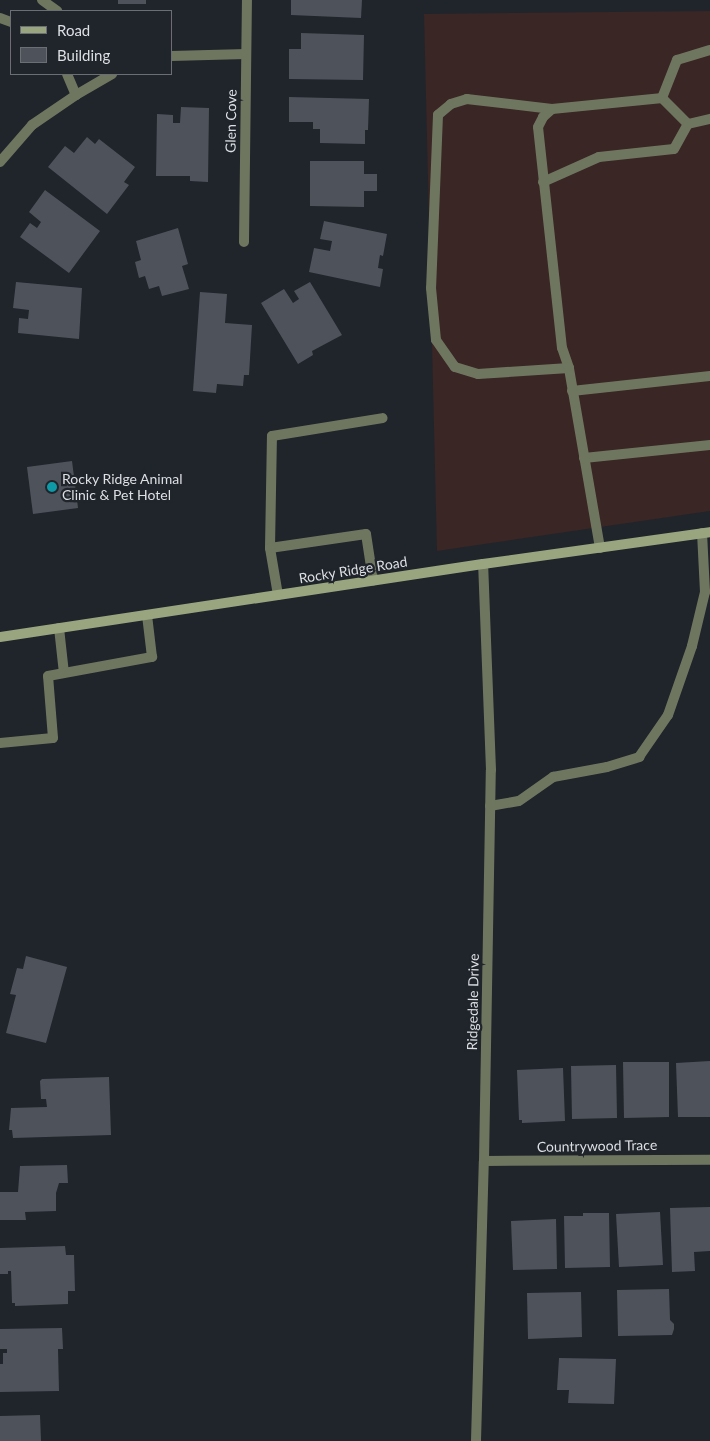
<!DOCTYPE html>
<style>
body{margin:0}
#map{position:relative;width:710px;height:1441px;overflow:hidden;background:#20242b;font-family:Lato,sans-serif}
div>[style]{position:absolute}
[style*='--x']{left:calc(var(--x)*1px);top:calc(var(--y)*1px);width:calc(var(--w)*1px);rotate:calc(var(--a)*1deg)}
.commercial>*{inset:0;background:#392625}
.building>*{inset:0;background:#4e535b}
.service>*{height:10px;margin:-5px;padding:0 5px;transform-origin:5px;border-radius:5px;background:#6f765f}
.minor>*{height:10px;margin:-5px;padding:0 5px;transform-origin:5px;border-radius:5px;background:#6f765f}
.secondary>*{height:10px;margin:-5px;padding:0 5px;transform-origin:5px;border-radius:5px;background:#99a57f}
.dots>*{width:14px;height:14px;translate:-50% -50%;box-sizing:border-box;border:2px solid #20242b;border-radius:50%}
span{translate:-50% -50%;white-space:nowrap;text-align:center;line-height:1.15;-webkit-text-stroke:4.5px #20242b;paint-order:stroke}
.street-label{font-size:14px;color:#dcdfe3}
.poi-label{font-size:14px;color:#dcdfe3}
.left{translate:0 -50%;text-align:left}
.legend{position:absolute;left:10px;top:10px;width:162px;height:65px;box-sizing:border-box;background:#20242b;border:1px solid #6b6f75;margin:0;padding:6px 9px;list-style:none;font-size:15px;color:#dcdfe3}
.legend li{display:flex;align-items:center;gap:10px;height:25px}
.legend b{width:25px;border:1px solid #6b6f75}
</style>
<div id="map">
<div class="commercial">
<div style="clip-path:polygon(710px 11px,710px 511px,437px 551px,424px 14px)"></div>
</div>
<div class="building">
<div style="clip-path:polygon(118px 0,146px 0,146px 4px,118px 4px)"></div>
<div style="clip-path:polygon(291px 0,362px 0,361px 18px,291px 15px)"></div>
<div style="clip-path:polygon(301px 33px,364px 35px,363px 80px,289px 79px,289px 49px,301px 49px)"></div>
<div style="clip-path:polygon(289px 97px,369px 99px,368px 130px,365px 130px,365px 144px,320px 143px,320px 129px,313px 129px,313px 122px,289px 122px)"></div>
<div style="clip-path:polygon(181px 107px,209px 108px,208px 182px,190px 181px,190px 176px,156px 176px,157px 114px,173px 115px,173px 123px,180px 123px)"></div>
<div style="clip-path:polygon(87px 137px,95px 144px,99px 139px,135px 167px,124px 182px,129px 185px,107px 214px,48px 167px,65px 146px,74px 153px)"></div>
<div style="clip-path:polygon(310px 161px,364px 161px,364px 174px,377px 174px,377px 191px,364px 191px,364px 207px,310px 206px)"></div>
<div style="clip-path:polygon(45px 190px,100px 231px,69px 273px,20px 237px,30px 223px,37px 228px,41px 222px,29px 212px)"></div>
<div style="clip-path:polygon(324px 221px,387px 234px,383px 256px,380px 255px,378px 268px,383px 269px,380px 287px,309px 272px,314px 248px,330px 251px,332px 241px,320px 239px)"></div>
<div style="clip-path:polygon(178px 228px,188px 264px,182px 266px,189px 289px,162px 296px,159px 286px,149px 289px,145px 276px,139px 278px,135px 262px,141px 260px,136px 241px)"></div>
<div style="clip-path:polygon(16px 282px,82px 288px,79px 339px,18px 333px,19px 318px,28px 319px,29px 310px,13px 308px)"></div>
<div style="clip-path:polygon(310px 282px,342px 335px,312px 351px,313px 355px,298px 364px,261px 303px,284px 289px,293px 303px,299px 299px,294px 291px)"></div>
<div style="clip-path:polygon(200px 292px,227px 294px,225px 323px,252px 325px,249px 375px,244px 375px,243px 386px,217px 384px,216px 393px,193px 391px)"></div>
<div style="clip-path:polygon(72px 461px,78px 508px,33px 514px,27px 467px)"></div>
<div style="clip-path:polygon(26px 956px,67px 967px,46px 1043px,6px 1033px,16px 995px,10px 994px,17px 968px,23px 969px)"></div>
<div style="clip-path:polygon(710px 1061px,710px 1117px,678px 1117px,676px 1063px)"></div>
<div style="clip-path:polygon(623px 1062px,669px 1062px,669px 1117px,624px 1118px)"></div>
<div style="clip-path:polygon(616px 1065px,617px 1118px,572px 1119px,571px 1066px)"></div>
<div style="clip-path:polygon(563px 1068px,565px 1121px,522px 1123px,522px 1120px,519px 1120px,517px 1070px)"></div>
<div style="clip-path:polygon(109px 1077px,111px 1135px,13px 1138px,12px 1130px,9px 1130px,11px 1108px,47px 1107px,46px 1099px,41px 1099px,40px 1081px,42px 1079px)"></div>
<div style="clip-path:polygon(67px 1165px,68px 1183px,59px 1183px,56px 1193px,56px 1211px,25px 1212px,26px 1220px,0 1220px,0 1192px,18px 1192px,20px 1166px)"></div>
<div style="clip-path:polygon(710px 1207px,710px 1251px,694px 1252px,695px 1271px,672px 1272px,670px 1208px)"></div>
<div style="clip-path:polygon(660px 1212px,663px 1265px,619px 1267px,616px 1214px)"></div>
<div style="clip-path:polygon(583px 1213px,609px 1213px,610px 1267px,565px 1268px,564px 1216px,583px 1216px)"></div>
<div style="clip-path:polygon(556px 1219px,557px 1269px,513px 1270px,511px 1221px)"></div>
<div style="clip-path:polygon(65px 1246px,66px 1255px,74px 1255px,75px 1291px,68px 1291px,68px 1304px,15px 1306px,15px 1303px,12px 1303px,11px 1271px,8px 1271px,8px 1274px,0 1274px,0 1248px)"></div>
<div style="clip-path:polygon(669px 1289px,670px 1320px,674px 1324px,674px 1329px,672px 1335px,618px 1336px,617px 1290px)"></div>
<div style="clip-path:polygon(581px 1292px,582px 1337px,528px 1339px,527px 1293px)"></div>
<div style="clip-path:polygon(62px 1328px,63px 1349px,58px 1349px,59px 1391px,0 1392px,0 1364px,3px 1364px,3px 1353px,7px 1353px,7px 1349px,0 1349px,0 1329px)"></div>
<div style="clip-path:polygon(559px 1358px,616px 1359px,614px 1404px,568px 1403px,569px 1390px,557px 1390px)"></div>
<div style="clip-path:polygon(40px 1415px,41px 1441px,0 1441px,0 1416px)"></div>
</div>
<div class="service">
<div style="--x:662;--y:98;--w:37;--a:45"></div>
<div style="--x:552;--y:109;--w:86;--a:-173.3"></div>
<div style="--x:467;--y:99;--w:17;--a:163"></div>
<div style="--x:451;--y:104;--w:17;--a:140"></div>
<div style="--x:438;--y:115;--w:173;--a:92.3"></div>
<div style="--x:431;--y:288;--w:52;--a:84.5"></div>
<div style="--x:436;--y:340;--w:33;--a:55"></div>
<div style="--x:455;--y:367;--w:24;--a:17"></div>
<div style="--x:478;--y:374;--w:91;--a:-3.8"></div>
<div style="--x:543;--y:182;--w:61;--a:-24.1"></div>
<div style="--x:599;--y:157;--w:75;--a:-6.1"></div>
<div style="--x:674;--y:149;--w:29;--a:-61"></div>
<div style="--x:688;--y:124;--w:23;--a:-13"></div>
<div style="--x:572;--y:391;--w:139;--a:-6.2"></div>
<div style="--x:584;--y:458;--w:127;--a:-5.9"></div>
<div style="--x:270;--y:548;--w:112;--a:-89"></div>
<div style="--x:272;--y:436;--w:112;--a:-9.2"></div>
<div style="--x:600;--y:548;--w:183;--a:-99.8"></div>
<div style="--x:569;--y:368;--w:21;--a:-109"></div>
<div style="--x:562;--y:348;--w:222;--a:-96.2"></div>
<div style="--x:538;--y:127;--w:11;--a:-63"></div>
<div style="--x:543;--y:117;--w:12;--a:-42"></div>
<div style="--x:552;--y:109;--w:111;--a:-5.7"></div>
<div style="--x:662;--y:98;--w:41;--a:-68.5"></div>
<div style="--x:677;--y:60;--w:34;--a:-17"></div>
<div style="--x:278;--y:595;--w:48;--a:-99.7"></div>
<div style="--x:270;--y:548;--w:97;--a:-8.3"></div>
<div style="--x:366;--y:534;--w:47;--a:81.3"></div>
<div style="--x:59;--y:628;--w:45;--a:83.7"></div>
<div style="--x:0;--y:743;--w:53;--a:-5.4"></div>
<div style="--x:53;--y:738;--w:62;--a:-94.6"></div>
<div style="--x:48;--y:676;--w:106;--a:-10.4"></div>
<div style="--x:152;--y:657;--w:42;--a:-96.8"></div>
<div style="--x:490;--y:806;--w:29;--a:-10"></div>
<div style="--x:519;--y:801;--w:42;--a:-35.2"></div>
<div style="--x:553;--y:777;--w:55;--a:-10.5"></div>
<div style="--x:607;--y:767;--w:34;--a:-17"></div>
<div style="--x:639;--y:757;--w:51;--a:-55.4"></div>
<div style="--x:668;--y:715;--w:73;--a:-70.8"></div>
<div style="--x:692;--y:646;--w:56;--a:-76.5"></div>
<div style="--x:705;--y:592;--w:59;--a:-92.9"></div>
</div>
<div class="minor">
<div style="--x:42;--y:0;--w:19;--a:36"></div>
<div style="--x:0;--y:18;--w:12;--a:20"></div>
<div style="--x:171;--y:56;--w:75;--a:-1.5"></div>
<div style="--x:67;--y:74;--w:23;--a:67"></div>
<div style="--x:0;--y:162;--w:49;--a:-49.1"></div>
<div style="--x:32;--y:125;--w:53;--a:-34.3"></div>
<div style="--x:76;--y:95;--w:42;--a:-30.3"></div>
<div style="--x:244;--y:242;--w:242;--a:-89.3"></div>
<div style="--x:484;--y:1161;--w:226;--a:-0.3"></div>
<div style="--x:476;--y:1441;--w:280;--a:-88.4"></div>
<div style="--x:484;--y:1161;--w:391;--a:-89"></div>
<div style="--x:491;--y:770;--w:206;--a:-92.2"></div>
</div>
<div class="secondary">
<div style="--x:0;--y:637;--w:488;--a:-8.6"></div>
<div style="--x:483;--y:564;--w:229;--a:-8"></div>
</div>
<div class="dots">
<div style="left:52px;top:487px;background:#0f9aa8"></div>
</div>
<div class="street-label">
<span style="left:231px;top:121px;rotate:-89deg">Glen Cove</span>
<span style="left:353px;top:570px;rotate:-9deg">Rocky Ridge Road</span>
<span style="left:473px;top:1002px;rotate:-89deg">Ridgedale Drive</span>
<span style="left:597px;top:1146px;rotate:-1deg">Countrywood Trace</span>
</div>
<div class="poi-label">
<span class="left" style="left:62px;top:487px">Rocky Ridge Animal<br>Clinic &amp; Pet Hotel</span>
</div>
<ul class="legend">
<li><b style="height:6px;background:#99a57f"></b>Road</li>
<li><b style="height:14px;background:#4e535b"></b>Building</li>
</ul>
</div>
